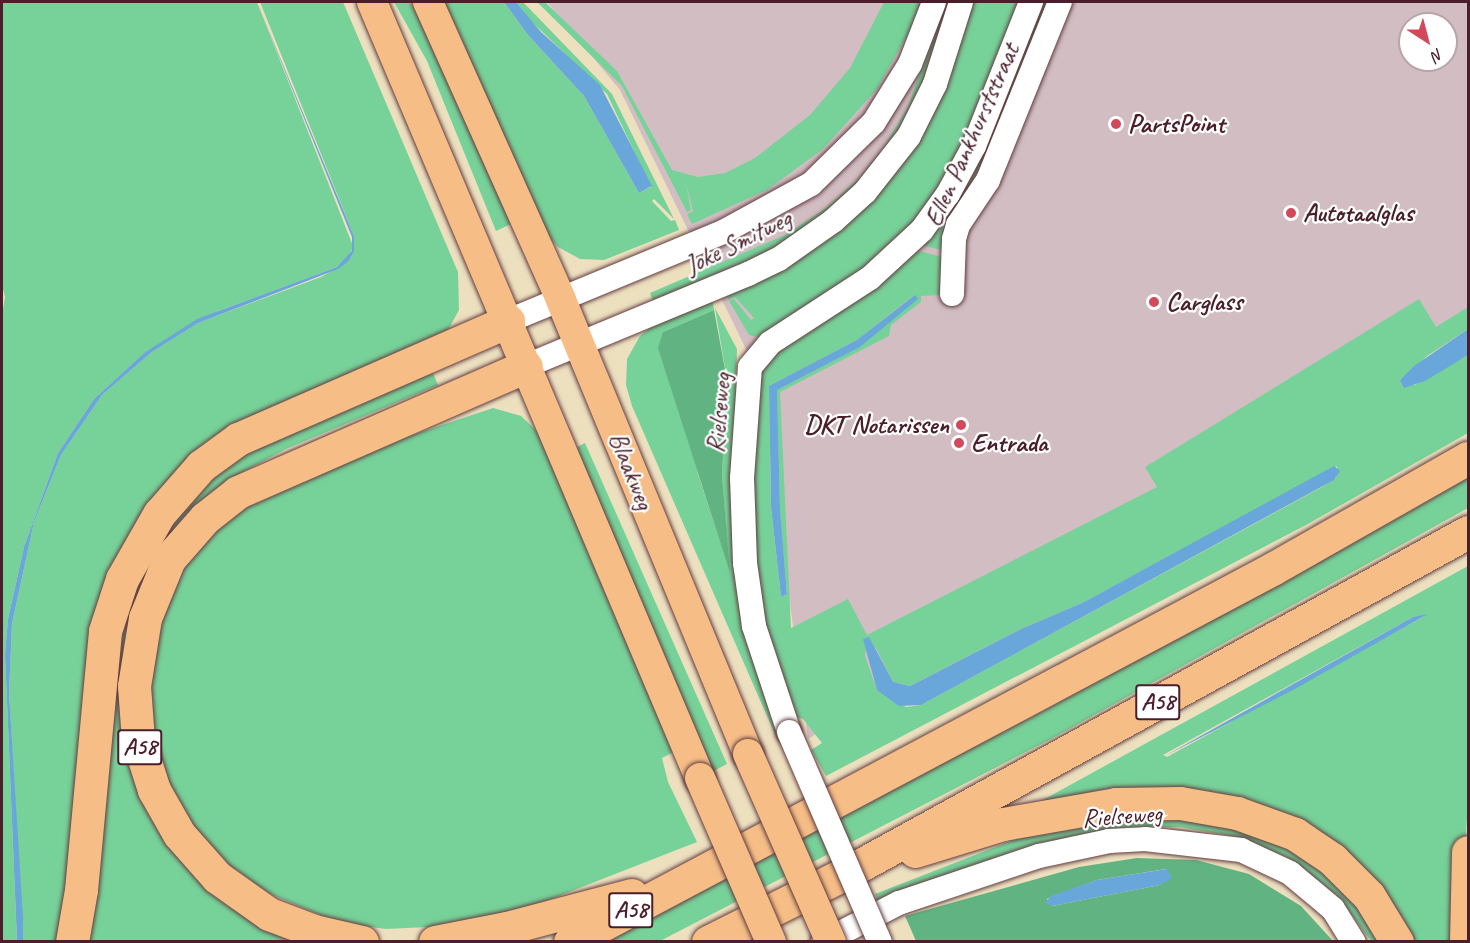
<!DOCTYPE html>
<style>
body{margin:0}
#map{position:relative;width:1470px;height:943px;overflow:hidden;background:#ede0bf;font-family:Caveat,sans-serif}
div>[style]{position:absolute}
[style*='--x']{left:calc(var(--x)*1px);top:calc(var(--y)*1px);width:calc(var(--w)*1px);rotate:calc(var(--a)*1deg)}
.industrial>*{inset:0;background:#d2bec2}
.green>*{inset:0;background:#77d299}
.forest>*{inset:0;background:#61b481}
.water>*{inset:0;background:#69a6da}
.roads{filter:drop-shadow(0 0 2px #623c41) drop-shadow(0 0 2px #623c41)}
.minor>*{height:24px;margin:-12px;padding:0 12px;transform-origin:12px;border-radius:12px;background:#fff}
.major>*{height:30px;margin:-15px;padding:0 15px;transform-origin:15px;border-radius:15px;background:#f6be86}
.highway>*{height:33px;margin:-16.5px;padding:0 16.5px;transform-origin:16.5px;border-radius:16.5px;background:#f6be86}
.bridges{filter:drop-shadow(0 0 2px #623c41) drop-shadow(0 0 2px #623c41)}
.minor-bridge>*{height:24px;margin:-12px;padding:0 12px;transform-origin:12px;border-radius:12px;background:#fff}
.major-bridge>*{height:30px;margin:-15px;padding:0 15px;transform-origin:15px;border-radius:15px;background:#f6be86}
.dots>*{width:16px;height:16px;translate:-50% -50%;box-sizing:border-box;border:3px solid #fff;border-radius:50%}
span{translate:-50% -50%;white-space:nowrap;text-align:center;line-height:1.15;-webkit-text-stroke:4.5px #fff;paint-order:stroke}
.shield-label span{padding:2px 4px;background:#fff;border:2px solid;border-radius:4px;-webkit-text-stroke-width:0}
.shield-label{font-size:24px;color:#4a1f2b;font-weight:700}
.poi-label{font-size:26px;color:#4a1f2b;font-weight:700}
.left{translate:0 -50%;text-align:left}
.right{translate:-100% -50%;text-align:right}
.street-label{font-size:26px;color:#4a1f2b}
.frame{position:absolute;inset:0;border:3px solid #4a1f2b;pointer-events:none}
.north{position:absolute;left:1398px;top:12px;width:60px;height:60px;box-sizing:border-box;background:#fff;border:2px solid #b7a5aa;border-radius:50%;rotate:144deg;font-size:16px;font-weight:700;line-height:24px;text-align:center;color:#4a1f2b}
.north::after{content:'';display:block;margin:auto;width:21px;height:27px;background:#d1495b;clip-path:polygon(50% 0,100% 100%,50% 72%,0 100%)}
</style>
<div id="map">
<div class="industrial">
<div style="clip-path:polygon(evenodd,547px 2px,1468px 2px,1468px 317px,808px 739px,760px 378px,620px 90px,547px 2px,1410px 24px,1446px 24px,1446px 60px,1410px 60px,1410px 24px)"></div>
</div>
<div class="green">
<div style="clip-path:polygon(2px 2px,257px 2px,353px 246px,350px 256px,337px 267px,218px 311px,144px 353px,94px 399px,58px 453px,24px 547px,8px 619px,5px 654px,17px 942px,2px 941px,2px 315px,5px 297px,2px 285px)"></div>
<div style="clip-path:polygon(260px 2px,343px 2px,458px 272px,459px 310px,447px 332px,218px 440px,85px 669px,72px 853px,59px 941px,23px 942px,9px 693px,12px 624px,34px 522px,61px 455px,102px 395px,152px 352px,198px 323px,321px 277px,348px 262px,354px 252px,354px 236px)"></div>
<div style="clip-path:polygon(394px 2px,411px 2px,513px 223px,496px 231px,427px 61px)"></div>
<div style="clip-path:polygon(441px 2px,504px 2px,528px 35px,584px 96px,639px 193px,651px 187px,607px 94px,532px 22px,516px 2px,523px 2px,612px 94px,674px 219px,654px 199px,652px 201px,671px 221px,675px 220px,679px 230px,604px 260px,580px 259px,558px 247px,547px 235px)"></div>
<div style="clip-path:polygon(537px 2px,545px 2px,617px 71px,672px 170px,698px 177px,725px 173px,755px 158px,810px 115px,850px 68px,884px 2px,926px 2px,877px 89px,823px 149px,767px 190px,692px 224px,687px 214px,693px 211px,686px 183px,691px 210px,687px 212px,622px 86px)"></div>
<div style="clip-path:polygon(944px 2px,953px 2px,911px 116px,854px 191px,780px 249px,654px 304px,650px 293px,785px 235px,826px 208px,858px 179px,884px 147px,908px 107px)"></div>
<div style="clip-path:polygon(969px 2px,1021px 2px,975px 120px,929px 206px,879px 259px,761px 338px,749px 335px,729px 301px,734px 299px,751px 320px,754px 318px,735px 297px,729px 300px,725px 292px,853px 215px)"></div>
<div style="clip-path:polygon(1040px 2px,1048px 2px,982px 169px,942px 250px,920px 245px)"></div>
<div style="clip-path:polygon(evenodd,915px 250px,942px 257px,941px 295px,921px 296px,921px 302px,891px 325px,889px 336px,780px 392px,791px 628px,848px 599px,867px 635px,1157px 487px,1145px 467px,1419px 299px,1436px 327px,1468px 307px,1468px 329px,1427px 356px,1400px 380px,1415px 385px,1468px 355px,1468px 433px,1306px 525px,826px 776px,811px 750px,822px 743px,803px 719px,793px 716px,763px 619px,751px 518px,761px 364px,915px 250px,914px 295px,860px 347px,777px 390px,780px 510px,787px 594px,781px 597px,771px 507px,769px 386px,857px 340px,914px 295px,915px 250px,1337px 466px,1336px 478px,1322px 487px,921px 705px,906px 707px,877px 690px,865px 656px,866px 648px,876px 648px,893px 682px,910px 686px,1021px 629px,1084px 602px,1337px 466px)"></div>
<div style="clip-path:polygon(712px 297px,714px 310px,663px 332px,698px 474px,729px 569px,722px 475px,727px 380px,715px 308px,737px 349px,735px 431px,780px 737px,777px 739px,632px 406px,626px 385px,627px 359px,640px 336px,653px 325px)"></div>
<div style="clip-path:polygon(433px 373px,438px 385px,286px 449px,239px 474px,141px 599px,157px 814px,319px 941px,83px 942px,119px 622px,170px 519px,221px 469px,251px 451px)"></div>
<div style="clip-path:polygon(493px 408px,521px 416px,537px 431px,676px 751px,662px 758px,668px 782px,697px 842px,541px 903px,449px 926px,386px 929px,340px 923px,265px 892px,229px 868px,195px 830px,172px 792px,153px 734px,149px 679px,155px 636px,185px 567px,217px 528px,238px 511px,403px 438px)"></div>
<div style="clip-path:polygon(585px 443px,727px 764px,712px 772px,575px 448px)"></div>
<div style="clip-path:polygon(1468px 476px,1468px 508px,1051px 739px,660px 941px,600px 942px,1043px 711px)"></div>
<div style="clip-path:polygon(evenodd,1468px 566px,1468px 803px,1459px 941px,1414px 941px,1403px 919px,1301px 823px,1032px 806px,1468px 566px,1425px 616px,1167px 757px,1163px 755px,1413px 617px,1425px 616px)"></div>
<div style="clip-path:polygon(1217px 818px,1317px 860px,1387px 941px,1371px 941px,1338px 896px,1287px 857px,1238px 837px,1180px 827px,1128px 827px,1068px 837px,879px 904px,875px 894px,1024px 836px,1083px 821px)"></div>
</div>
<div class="forest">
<div style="clip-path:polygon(714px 310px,727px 380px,722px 475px,730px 573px,658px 348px,663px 332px)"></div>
<div style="clip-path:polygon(evenodd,1137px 858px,1196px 860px,1249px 874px,1301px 906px,1333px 941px,916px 941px,905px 916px,1079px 867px,1137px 858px,1166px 869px,1160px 885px,1052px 906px,1047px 899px,1097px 880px,1166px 869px)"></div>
</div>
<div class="water">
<div style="clip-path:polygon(257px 2px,354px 236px,354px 252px,348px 262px,338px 269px,198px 323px,152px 352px,102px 395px,61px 455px,34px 522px,12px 624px,9px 693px,23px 918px,23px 941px,17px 941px,5px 654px,8px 619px,24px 547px,58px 453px,94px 399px,144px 353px,197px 319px,337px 267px,352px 251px,352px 237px)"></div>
<div style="clip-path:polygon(504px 2px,516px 2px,541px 32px,600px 85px,652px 186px,639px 193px,584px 96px,528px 35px)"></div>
<div style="clip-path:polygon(915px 295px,918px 299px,860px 347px,777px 390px,780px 510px,787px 594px,781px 597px,771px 507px,769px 386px,857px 340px)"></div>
<div style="clip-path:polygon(1468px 329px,1468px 355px,1425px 381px,1404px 388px,1400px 380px,1414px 366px)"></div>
<div style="clip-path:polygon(1334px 466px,1340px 471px,1334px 480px,921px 705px,899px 706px,877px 690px,863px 639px,869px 637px,893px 682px,910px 686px,1021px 629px,1084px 602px)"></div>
<div style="clip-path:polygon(1428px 614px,1293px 690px,1163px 757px,1413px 617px)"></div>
<div style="clip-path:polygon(1167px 869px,1172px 878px,1160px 885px,1052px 906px,1045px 903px,1051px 896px,1097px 880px)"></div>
</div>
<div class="roads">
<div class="minor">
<div style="--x:952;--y:294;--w:55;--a:-87.9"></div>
<div style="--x:954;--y:239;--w:15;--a:-74"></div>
<div style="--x:958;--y:225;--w:54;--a:-56.3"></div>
<div style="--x:988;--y:180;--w:192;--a:-68"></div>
<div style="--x:508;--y:321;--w:233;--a:-22.5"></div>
<div style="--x:723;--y:232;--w:100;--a:-28.6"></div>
<div style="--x:811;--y:184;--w:88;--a:-44.5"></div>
<div style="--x:874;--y:122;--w:68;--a:-58.2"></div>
<div style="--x:910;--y:64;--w:66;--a:-68.8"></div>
<div style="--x:526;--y:366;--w:240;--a:-22.5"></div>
<div style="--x:748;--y:274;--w:34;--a:-26"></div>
<div style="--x:779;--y:259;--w:66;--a:-35.1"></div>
<div style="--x:833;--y:221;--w:43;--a:-42.2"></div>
<div style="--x:865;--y:192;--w:71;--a:-51.8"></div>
<div style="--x:909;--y:136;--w:58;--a:-63.4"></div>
<div style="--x:935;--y:84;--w:86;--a:-72.4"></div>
<div style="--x:789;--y:732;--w:112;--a:-108.3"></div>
<div style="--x:754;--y:626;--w:64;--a:-98.1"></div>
<div style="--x:745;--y:563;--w:85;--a:-92"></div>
<div style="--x:742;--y:478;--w:111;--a:-85.9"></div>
<div style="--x:750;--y:367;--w:31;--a:-50"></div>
<div style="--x:770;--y:343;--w:119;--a:-33"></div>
<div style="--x:870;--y:278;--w:71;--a:-42.7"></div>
<div style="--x:922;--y:230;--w:44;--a:-54.2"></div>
<div style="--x:948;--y:194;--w:55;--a:-61.6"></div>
<div style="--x:974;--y:146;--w:155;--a:-68.4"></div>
<div style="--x:823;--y:942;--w:85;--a:-27.2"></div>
<div style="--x:899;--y:903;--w:148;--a:-18.6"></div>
<div style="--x:1039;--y:856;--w:72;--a:-12.1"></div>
<div style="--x:1109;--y:841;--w:36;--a:-3"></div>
<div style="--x:1145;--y:839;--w:97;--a:6.5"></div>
<div style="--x:1241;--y:850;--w:54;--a:25.1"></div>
<div style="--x:1290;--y:873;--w:56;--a:39.9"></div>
<div style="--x:1333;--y:909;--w:39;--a:58"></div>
</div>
<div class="major">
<div style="--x:372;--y:2;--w:842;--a:67.09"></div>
<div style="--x:428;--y:2;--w:326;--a:65.9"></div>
<div style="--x:561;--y:300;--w:491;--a:67.6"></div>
</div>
<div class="highway">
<div style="--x:915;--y:851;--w:92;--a:-17.1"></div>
<div style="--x:1003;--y:824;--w:115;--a:-10"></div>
<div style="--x:1116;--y:804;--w:64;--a:-0.9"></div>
<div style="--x:1180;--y:803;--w:58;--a:10"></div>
<div style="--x:1237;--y:813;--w:62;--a:19.9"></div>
<div style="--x:1295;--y:834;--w:45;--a:34"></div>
<div style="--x:1332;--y:859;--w:52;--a:45"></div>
<div style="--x:1369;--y:896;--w:54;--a:58.7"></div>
<div style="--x:72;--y:942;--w:53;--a:-80.2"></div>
<div style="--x:81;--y:890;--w:260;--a:-84.7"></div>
<div style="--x:105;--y:631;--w:55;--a:-71.9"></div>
<div style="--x:122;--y:579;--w:75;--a:-60.4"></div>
<div style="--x:159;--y:514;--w:64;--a:-48.8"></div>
<div style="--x:201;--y:466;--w:46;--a:-36.1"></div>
<div style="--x:238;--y:439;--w:295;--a:-23.6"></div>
<div style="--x:362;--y:942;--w:49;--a:-167.1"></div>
<div style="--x:314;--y:931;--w:48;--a:-159.3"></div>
<div style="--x:269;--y:914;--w:64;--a:-144.6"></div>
<div style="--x:217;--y:877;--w:57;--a:-131.5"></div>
<div style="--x:179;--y:834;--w:51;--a:-119.6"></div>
<div style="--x:154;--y:790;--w:52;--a:-107.7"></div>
<div style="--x:138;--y:740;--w:54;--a:-94.2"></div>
<div style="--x:134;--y:686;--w:69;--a:-80.8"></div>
<div style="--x:145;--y:618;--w:64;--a:-67.9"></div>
<div style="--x:169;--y:559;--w:55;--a:-48.7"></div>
<div style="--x:205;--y:518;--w:42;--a:-38.2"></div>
<div style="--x:238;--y:492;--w:314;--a:-23.6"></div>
<div style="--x:435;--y:942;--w:73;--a:-11"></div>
<div style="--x:507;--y:928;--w:129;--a:-14.8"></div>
<div style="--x:570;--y:942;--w:797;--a:-27.98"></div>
<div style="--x:1274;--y:568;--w:223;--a:-29.6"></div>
<div style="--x:708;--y:942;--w:157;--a:-26.6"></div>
<div style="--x:848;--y:872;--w:707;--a:-28.74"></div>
<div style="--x:1466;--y:942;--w:90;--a:-88.7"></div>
</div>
</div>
<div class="bridges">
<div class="minor-bridge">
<div style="--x:789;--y:732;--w:229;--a:66.6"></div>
</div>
<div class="major-bridge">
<div style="--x:748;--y:754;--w:206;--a:66.2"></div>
<div style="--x:700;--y:778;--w:179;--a:66.6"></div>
</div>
</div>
<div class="dots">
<div style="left:1116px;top:124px;background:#d1495b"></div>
<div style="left:1291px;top:213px;background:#d1495b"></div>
<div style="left:1154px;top:302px;background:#d1495b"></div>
<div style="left:961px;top:425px;background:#d1495b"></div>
<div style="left:959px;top:443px;background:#d1495b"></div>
</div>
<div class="shield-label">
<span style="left:1158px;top:702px">A58</span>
<span style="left:140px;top:747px">A58</span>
<span style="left:631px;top:910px">A58</span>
</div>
<div class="poi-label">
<span class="left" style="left:1128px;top:124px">PartsPoint</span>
<span class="left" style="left:1303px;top:213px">Autotaalglas</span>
<span class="left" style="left:1166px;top:302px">Carglass</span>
<span class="right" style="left:949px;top:425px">DKT Notarissen</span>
<span class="left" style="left:971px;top:443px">Entrada</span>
</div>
<div class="street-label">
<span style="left:972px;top:135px;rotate:-66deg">Ellen Pankhurststraat</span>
<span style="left:738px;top:242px;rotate:-26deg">Joke Smitweg</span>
<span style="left:719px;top:413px;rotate:-85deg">Rielseweg</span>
<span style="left:631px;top:471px;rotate:68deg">Blaakweg</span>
<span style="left:1122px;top:816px;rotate:-4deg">Rielseweg</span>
</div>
<div class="frame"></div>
<div class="north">N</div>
</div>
